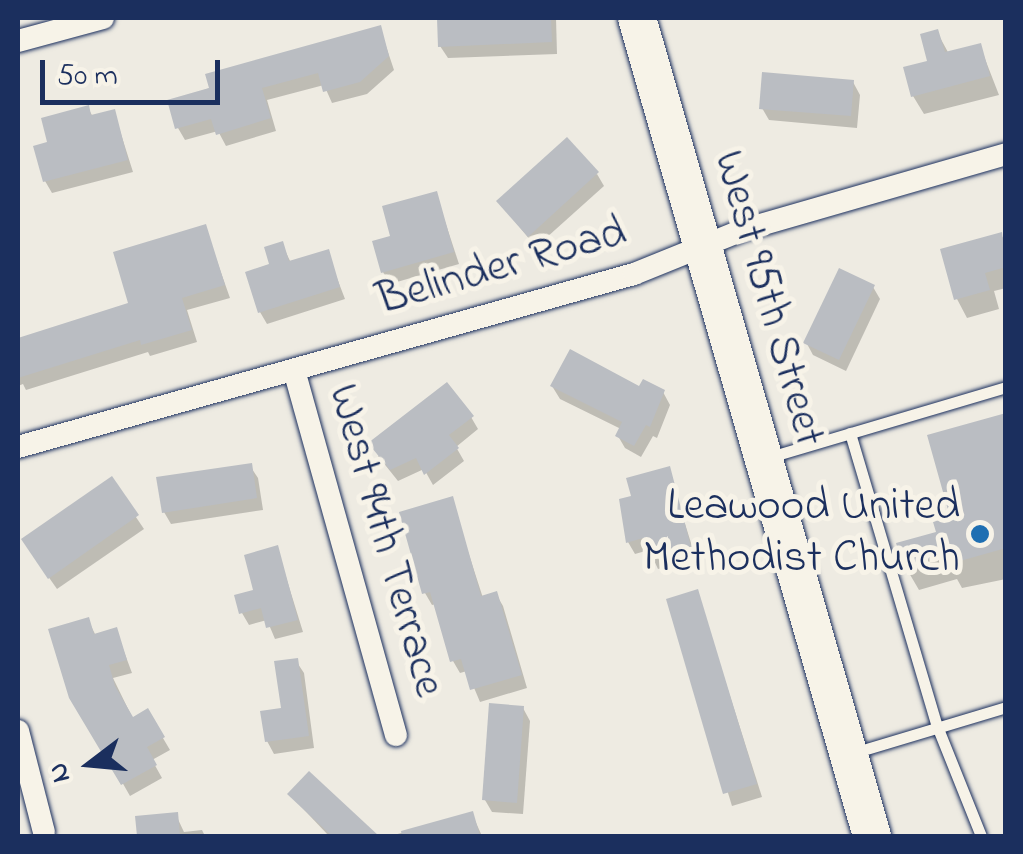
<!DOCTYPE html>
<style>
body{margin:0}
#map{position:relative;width:1023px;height:854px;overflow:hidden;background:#eeebe2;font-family:"Indie Flower",sans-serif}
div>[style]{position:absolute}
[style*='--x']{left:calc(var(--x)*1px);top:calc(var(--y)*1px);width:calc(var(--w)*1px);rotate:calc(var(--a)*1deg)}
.shadow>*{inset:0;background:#0003}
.building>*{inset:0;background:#babdc2}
.roads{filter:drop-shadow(0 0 2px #1b2f5e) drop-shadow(0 0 2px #1b2f5e)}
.service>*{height:11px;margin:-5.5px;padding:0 5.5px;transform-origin:5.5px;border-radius:5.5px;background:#f7f3e8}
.minor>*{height:22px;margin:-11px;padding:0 11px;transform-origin:11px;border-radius:11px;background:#f7f3e8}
.primary>*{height:38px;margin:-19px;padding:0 19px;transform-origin:19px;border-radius:19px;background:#f7f3e8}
.dots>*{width:28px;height:28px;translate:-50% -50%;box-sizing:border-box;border:5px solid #f7f3e8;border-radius:50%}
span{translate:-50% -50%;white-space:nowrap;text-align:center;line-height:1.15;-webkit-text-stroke:10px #f7f3e8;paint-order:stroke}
.street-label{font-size:45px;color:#1b2f5e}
.poi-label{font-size:45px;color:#1b2f5e}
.right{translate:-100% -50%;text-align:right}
.frame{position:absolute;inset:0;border:20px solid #1b2f5e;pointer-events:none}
.north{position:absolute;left:40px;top:714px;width:100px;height:100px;-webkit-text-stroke:8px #f7f3e8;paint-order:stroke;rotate:254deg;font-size:28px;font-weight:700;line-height:40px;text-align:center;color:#1b2f5e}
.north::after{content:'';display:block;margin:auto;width:35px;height:45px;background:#1b2f5e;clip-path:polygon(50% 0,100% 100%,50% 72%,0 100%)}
.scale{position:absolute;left:40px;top:60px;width:180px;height:45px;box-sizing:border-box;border:5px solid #1b2f5e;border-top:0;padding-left:12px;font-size:30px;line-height:35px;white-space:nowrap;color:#1b2f5e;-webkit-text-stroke:8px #f7f3e8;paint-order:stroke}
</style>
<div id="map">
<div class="shadow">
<div style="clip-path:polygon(439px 18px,556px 18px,557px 54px,448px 58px,440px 46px)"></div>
<div style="clip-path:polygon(380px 28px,394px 70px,367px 94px,332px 103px,324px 85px,267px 100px,276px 131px,226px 146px,218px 131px,185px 140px,178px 128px,170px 102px)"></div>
<div style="clip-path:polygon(937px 32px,949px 54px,980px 46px,999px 95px,924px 114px,913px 96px,930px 62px)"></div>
<div style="clip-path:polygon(853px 82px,860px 95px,857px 128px,769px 120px,762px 108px)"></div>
<div style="clip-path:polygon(88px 108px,93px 117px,114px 112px,133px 172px,52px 193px,45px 181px,50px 144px)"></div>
<div style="clip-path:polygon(597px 174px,604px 186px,536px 247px,499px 202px)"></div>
<div style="clip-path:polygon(436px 194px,459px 264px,390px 284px,383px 272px,394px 237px)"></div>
<div style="clip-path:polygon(205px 227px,230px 298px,187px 310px,197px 342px,150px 356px,148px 352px,26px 390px,23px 384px,18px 386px,18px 340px,131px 305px)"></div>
<div style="clip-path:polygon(1001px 235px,1006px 242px,1006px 288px,994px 291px,999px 309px,967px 318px,957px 299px)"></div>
<div style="clip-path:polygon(282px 244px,291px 263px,327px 252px,345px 299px,267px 324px,260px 312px)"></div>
<div style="clip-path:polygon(873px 287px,880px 299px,846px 371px,813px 355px,806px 342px)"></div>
<div style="clip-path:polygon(552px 386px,663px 392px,670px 405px,657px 438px,653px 436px,641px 457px,625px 448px,618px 436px,621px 429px,560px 399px)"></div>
<div style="clip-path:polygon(1006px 415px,1006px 579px,962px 588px,957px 579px,919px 590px,905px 566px,953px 519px)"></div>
<div style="clip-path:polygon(471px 417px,478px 429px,456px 447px,464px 461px,433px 485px,424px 469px,398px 481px,378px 456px)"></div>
<div style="clip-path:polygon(250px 466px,258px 478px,263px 510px,171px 524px,164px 512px)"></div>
<div style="clip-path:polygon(668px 469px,696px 559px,658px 569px,649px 550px,635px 554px,628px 542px,634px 497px)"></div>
<div style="clip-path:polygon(111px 480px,144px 529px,57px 589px,31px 552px)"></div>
<div style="clip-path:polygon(451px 499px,483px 598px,496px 594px,503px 606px,527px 688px,480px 702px,467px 671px,460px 673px,453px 661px,436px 604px,432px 605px,425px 593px)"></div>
<div style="clip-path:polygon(277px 548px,303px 632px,275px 639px,267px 620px,249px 625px,242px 613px)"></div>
<div style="clip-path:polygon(697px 592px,762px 797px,732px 806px,669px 600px)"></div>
<div style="clip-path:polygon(88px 620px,96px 636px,116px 630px,132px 673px,113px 678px,133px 719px,147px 711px,170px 750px,152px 760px,162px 778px,130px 796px,69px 689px)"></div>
<div style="clip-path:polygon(296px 661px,304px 673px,314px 748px,274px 754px,267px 741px,284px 710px)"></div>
<div style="clip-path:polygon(523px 708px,530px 721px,523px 814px,492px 812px,485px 800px)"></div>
<div style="clip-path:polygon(290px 795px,370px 831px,373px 836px,329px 836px)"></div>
<div style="clip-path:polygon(472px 814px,482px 836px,390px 836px)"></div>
<div style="clip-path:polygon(176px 815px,184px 832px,202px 830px,205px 836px,140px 836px,138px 818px)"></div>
</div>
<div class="building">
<div style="clip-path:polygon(437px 18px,551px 18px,552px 42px,438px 47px)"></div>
<div style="clip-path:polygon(381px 25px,389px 56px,360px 82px,323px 92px,318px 73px,262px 88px,271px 118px,216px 135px,211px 119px,175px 129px,167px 100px,209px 88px,205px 74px)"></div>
<div style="clip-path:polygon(938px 29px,945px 52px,981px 43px,990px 76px,911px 97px,903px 67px,927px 61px,920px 34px)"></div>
<div style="clip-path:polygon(762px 72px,854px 80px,851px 116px,759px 109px)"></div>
<div style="clip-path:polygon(89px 105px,91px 115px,115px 109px,128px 160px,43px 182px,33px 146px,47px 142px,41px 118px)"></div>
<div style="clip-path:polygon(567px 137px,599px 172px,528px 237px,496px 201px)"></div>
<div style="clip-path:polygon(437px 191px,454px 252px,381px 273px,372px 241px,390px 236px,382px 206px)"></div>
<div style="clip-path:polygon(206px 224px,225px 285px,182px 298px,192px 330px,141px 345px,140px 340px,18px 378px,18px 338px,128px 303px,113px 252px)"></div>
<div style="clip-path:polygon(1002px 232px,1006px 267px,985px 273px,990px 290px,954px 300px,940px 249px)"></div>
<div style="clip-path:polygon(283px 241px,289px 261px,329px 249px,340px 287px,258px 313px,245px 272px,269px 264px,264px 247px)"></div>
<div style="clip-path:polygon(839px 268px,875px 285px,839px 360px,803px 343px)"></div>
<div style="clip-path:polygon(570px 349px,639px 386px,643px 379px,665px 390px,650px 427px,646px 425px,634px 446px,615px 436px,622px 422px,550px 386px)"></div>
<div style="clip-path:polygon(447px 382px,474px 416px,449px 435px,459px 448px,424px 475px,416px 458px,390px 470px,368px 443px)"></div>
<div style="clip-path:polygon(1006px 413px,1006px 548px,946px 565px,943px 555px,903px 567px,896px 543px,936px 532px,933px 522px,950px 517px,927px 435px)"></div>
<div style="clip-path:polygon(252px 463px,257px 498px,162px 513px,156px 477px)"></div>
<div style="clip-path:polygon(670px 466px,691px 547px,649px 558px,643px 538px,626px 543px,619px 499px,631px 496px,626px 478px)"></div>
<div style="clip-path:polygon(112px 476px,139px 515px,48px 579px,21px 539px)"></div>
<div style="clip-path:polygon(453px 496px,481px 596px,497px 591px,522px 675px,470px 690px,461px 659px,450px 662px,430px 592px,422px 594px,399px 512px)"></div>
<div style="clip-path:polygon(278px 545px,298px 620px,266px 628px,261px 608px,239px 614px,234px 595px,253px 590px,244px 555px)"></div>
<div style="clip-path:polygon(698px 589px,757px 784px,723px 794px,666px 599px)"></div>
<div style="clip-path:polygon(89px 617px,94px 634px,117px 627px,127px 660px,109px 665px,115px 686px,133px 717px,148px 708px,165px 737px,147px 747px,157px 765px,121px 785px,69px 698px,48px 629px)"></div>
<div style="clip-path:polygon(298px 658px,309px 736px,265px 742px,260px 711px,281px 708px,274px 661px)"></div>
<div style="clip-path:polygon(489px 703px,524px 706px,517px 803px,482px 800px)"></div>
<div style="clip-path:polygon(309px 771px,379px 836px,332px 836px,287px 794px)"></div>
<div style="clip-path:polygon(473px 811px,480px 836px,402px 836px,401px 831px)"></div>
<div style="clip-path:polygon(178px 812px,180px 836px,137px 836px,135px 816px)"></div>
</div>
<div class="roads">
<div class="service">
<div style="--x:850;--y:433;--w:306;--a:73.5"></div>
<div style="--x:937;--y:726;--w:118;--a:68.2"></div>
<div style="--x:770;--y:457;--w:246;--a:-16.5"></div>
<div style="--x:853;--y:753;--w:160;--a:-16.7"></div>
</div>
<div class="minor">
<div style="--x:18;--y:41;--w:88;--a:-15.1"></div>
<div style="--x:294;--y:370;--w:379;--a:74.4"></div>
<div style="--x:18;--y:447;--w:640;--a:-15.69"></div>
<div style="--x:634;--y:274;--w:118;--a:-22"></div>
<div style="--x:743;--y:230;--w:274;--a:-16.1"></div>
<div style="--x:18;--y:731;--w:104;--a:75.6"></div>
</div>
<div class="primary">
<div style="--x:637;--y:18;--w:851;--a:73.97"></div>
</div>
</div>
<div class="dots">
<div style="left:980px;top:534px;background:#1f6fb2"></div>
</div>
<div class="street-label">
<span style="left:502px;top:268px;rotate:-16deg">Belinder Road</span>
<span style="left:767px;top:299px;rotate:74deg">West 95th Street</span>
<span style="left:384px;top:541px;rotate:74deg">West 94th Terrace</span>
</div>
<div class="poi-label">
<span class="right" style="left:960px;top:534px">Leawood United<br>Methodist Church</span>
</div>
<div class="frame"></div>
<div class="north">N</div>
<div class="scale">50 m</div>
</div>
